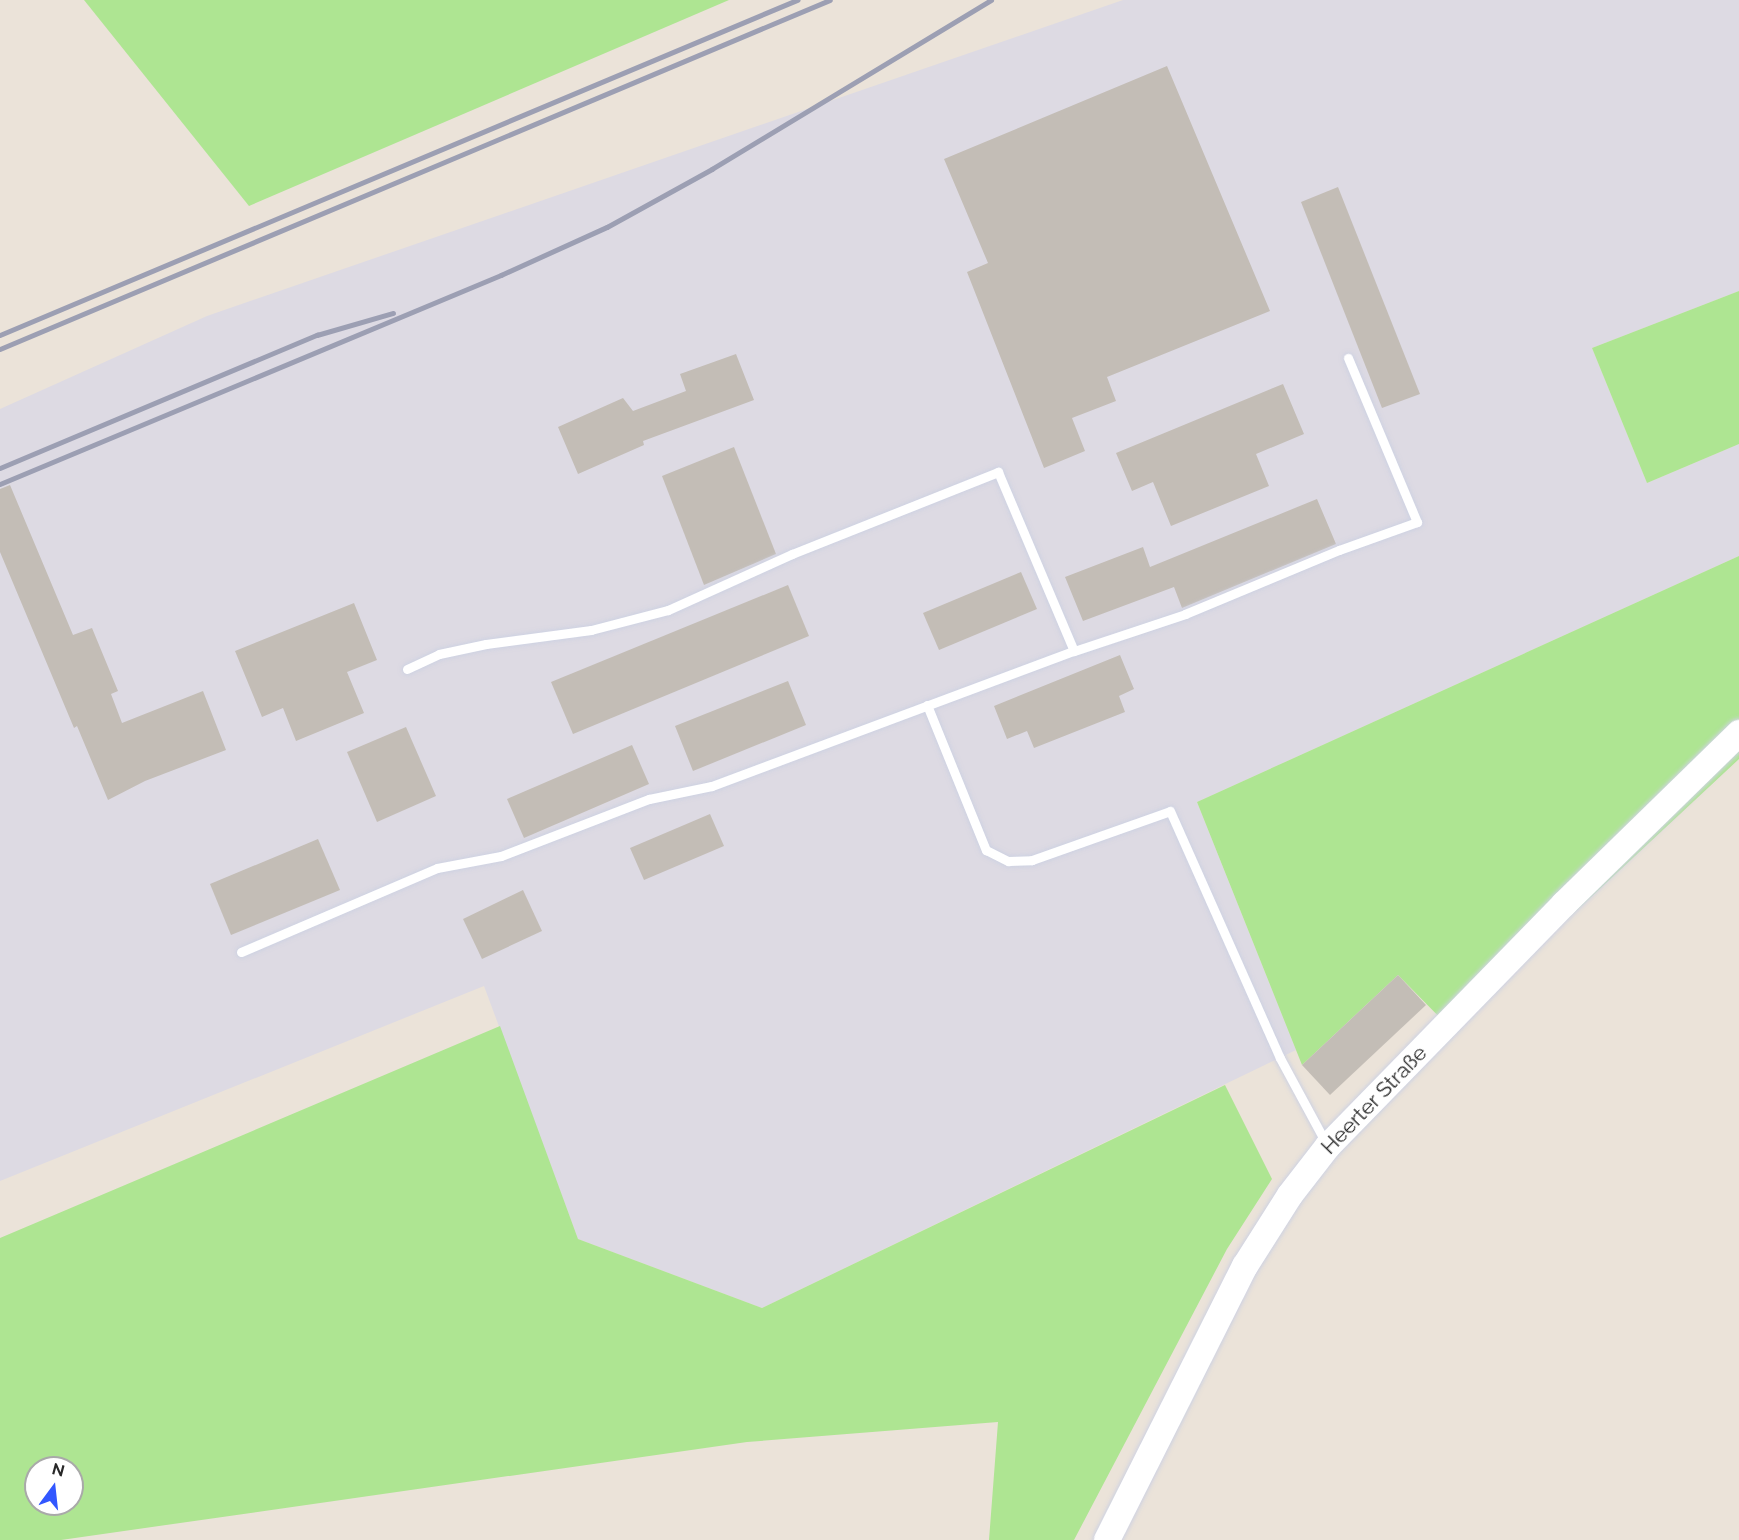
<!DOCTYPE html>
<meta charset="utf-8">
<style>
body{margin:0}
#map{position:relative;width:1739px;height:1540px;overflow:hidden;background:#ebe3d9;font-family:Raleway,sans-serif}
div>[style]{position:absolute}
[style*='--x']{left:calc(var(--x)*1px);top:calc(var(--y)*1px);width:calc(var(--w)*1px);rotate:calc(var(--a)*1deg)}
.industrial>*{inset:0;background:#dddae3}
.green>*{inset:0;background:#aee592}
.building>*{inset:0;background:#c3bdb6}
.roads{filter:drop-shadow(0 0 2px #ced2e2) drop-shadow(0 0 2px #ced2e2)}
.service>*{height:9px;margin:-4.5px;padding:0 4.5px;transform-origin:4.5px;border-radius:4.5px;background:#fff}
.secondary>*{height:26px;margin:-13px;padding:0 13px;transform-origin:13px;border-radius:13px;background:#fff}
.rail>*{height:4.5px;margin:-2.25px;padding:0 2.25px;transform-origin:2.25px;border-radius:2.25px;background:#9c9fb3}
span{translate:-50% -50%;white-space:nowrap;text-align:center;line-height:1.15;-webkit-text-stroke:5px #fff;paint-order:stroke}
.street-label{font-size:21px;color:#282828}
.north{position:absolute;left:24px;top:1456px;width:60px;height:60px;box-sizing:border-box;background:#fff;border:2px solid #a9a9a9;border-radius:50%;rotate:15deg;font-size:16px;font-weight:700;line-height:24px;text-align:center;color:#282828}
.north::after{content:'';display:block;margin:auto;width:21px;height:27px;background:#3257ff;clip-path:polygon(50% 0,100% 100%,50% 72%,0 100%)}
</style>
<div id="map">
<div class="industrial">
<div style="clip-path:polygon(1123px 0,1739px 0,1739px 291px,1592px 348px,1647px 483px,1739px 444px,1739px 556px,1197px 802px,1296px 1050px,762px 1308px,578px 1239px,484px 986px,0 1181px,0 409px,207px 316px)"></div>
</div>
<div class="green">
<div style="clip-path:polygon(84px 0,729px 0,249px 206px)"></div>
<div style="clip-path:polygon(1739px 291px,1739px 444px,1647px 483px,1592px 348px)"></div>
<div style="clip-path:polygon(1739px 556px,1739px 759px,1502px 980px,1454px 1032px,1398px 975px,1302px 1065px,1197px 802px)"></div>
<div style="clip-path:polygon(evenodd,500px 1026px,578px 1239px,762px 1308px,1225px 1085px,1272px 1179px,1227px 1249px,1074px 1540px,989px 1540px,998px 1422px,747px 1442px,61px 1540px,0 1540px,0 1238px,500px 1026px,36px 1468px,72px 1468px,72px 1504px,36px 1504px,36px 1468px)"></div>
</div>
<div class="building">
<div style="clip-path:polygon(1167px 66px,1270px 311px,1107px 377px,1116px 401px,1072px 418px,1085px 451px,1044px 468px,967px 272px,988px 263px,944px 159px)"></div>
<div style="clip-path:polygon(1338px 187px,1420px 394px,1382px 408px,1301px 202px)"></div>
<div style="clip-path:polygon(736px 354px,754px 400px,643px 441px,644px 445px,578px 474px,558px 427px,623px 398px,633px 411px,686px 391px,680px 374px)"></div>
<div style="clip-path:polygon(1283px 384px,1304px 434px,1256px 454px,1269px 486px,1171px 526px,1153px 482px,1132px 491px,1116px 453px)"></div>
<div style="clip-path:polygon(734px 447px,776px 554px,704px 585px,662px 476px)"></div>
<div style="clip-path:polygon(10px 485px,73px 635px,92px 628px,118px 691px,111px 694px,122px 723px,203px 691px,226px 750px,145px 781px,108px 800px,77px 726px,74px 728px,0 552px,0 489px)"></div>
<div style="clip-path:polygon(1317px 499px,1336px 544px,1182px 608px,1174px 587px,1083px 621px,1065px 577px,1143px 547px,1150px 567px)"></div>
<div style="clip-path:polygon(1021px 572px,1037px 609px,939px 650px,923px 613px)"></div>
<div style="clip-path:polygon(788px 585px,809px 636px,573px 734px,551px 682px)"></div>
<div style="clip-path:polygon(354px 603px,377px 660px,347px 672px,364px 713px,296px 741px,283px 708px,262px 717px,235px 651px)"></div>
<div style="clip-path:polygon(1120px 655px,1134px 689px,1119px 696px,1125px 712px,1034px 748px,1027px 731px,1007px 739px,994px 706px)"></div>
<div style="clip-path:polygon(788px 681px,806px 725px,693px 771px,675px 726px)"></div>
<div style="clip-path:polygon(406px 727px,436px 796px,377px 822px,347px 752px)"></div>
<div style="clip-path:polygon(632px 745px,649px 784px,524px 838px,507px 799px)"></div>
<div style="clip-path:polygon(710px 814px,724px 846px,644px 880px,630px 848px)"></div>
<div style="clip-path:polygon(318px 839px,340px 890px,231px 935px,210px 884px)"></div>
<div style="clip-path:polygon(523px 890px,542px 931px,482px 959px,463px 919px)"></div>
<div style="clip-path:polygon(1398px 975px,1426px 1005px,1330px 1095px,1302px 1065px)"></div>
</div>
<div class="roads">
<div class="service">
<div style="--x:407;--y:669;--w:35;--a:-25"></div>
<div style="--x:439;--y:654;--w:48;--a:-12"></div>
<div style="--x:486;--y:644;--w:106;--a:-7.6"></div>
<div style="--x:591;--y:630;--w:80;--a:-14.6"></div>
<div style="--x:668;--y:610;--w:136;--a:-24.3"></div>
<div style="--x:792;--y:554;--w:222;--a:-21.7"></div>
<div style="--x:998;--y:472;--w:194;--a:67"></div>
<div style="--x:927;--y:705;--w:157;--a:67.9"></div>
<div style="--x:986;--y:850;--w:25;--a:27"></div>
<div style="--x:1008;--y:861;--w:24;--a:-2"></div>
<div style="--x:1032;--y:860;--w:146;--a:-19.5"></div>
<div style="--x:1170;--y:811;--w:270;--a:66"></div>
<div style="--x:1280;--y:1058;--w:99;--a:61.6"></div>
<div style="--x:241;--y:952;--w:213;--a:-23.2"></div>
<div style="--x:437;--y:868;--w:65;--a:-10.6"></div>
<div style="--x:501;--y:856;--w:159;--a:-21.1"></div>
<div style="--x:649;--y:799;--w:64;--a:-11.7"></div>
<div style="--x:712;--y:786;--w:386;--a:-20.5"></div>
<div style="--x:1074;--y:651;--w:117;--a:-18.4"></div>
<div style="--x:1185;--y:614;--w:167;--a:-22.6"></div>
<div style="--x:1339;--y:550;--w:83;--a:-19.7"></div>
<div style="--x:1417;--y:522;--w:178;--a:-112.8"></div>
</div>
<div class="secondary">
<div style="--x:1107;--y:1540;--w:307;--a:-63.3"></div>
<div style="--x:1245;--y:1266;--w:84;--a:-57.6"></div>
<div style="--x:1290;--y:1195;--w:62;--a:-52.2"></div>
<div style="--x:1328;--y:1146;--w:338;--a:-45.7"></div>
<div style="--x:1564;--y:904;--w:245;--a:-44.3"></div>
</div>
</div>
<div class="rail">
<div style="--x:0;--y:335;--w:865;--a:-22.8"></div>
<div style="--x:0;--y:349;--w:900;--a:-22.81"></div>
<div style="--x:0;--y:468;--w:344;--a:-22.8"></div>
<div style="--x:317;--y:335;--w:79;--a:-16.1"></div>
<div style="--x:0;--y:484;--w:543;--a:-22.64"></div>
<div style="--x:501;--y:275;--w:116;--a:-24.4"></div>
<div style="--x:607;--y:227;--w:120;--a:-28.9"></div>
<div style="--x:712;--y:169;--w:326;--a:-31.2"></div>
</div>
<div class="street-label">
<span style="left:1374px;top:1100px;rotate:-46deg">Heerter Straße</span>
</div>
<div class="north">N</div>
</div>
